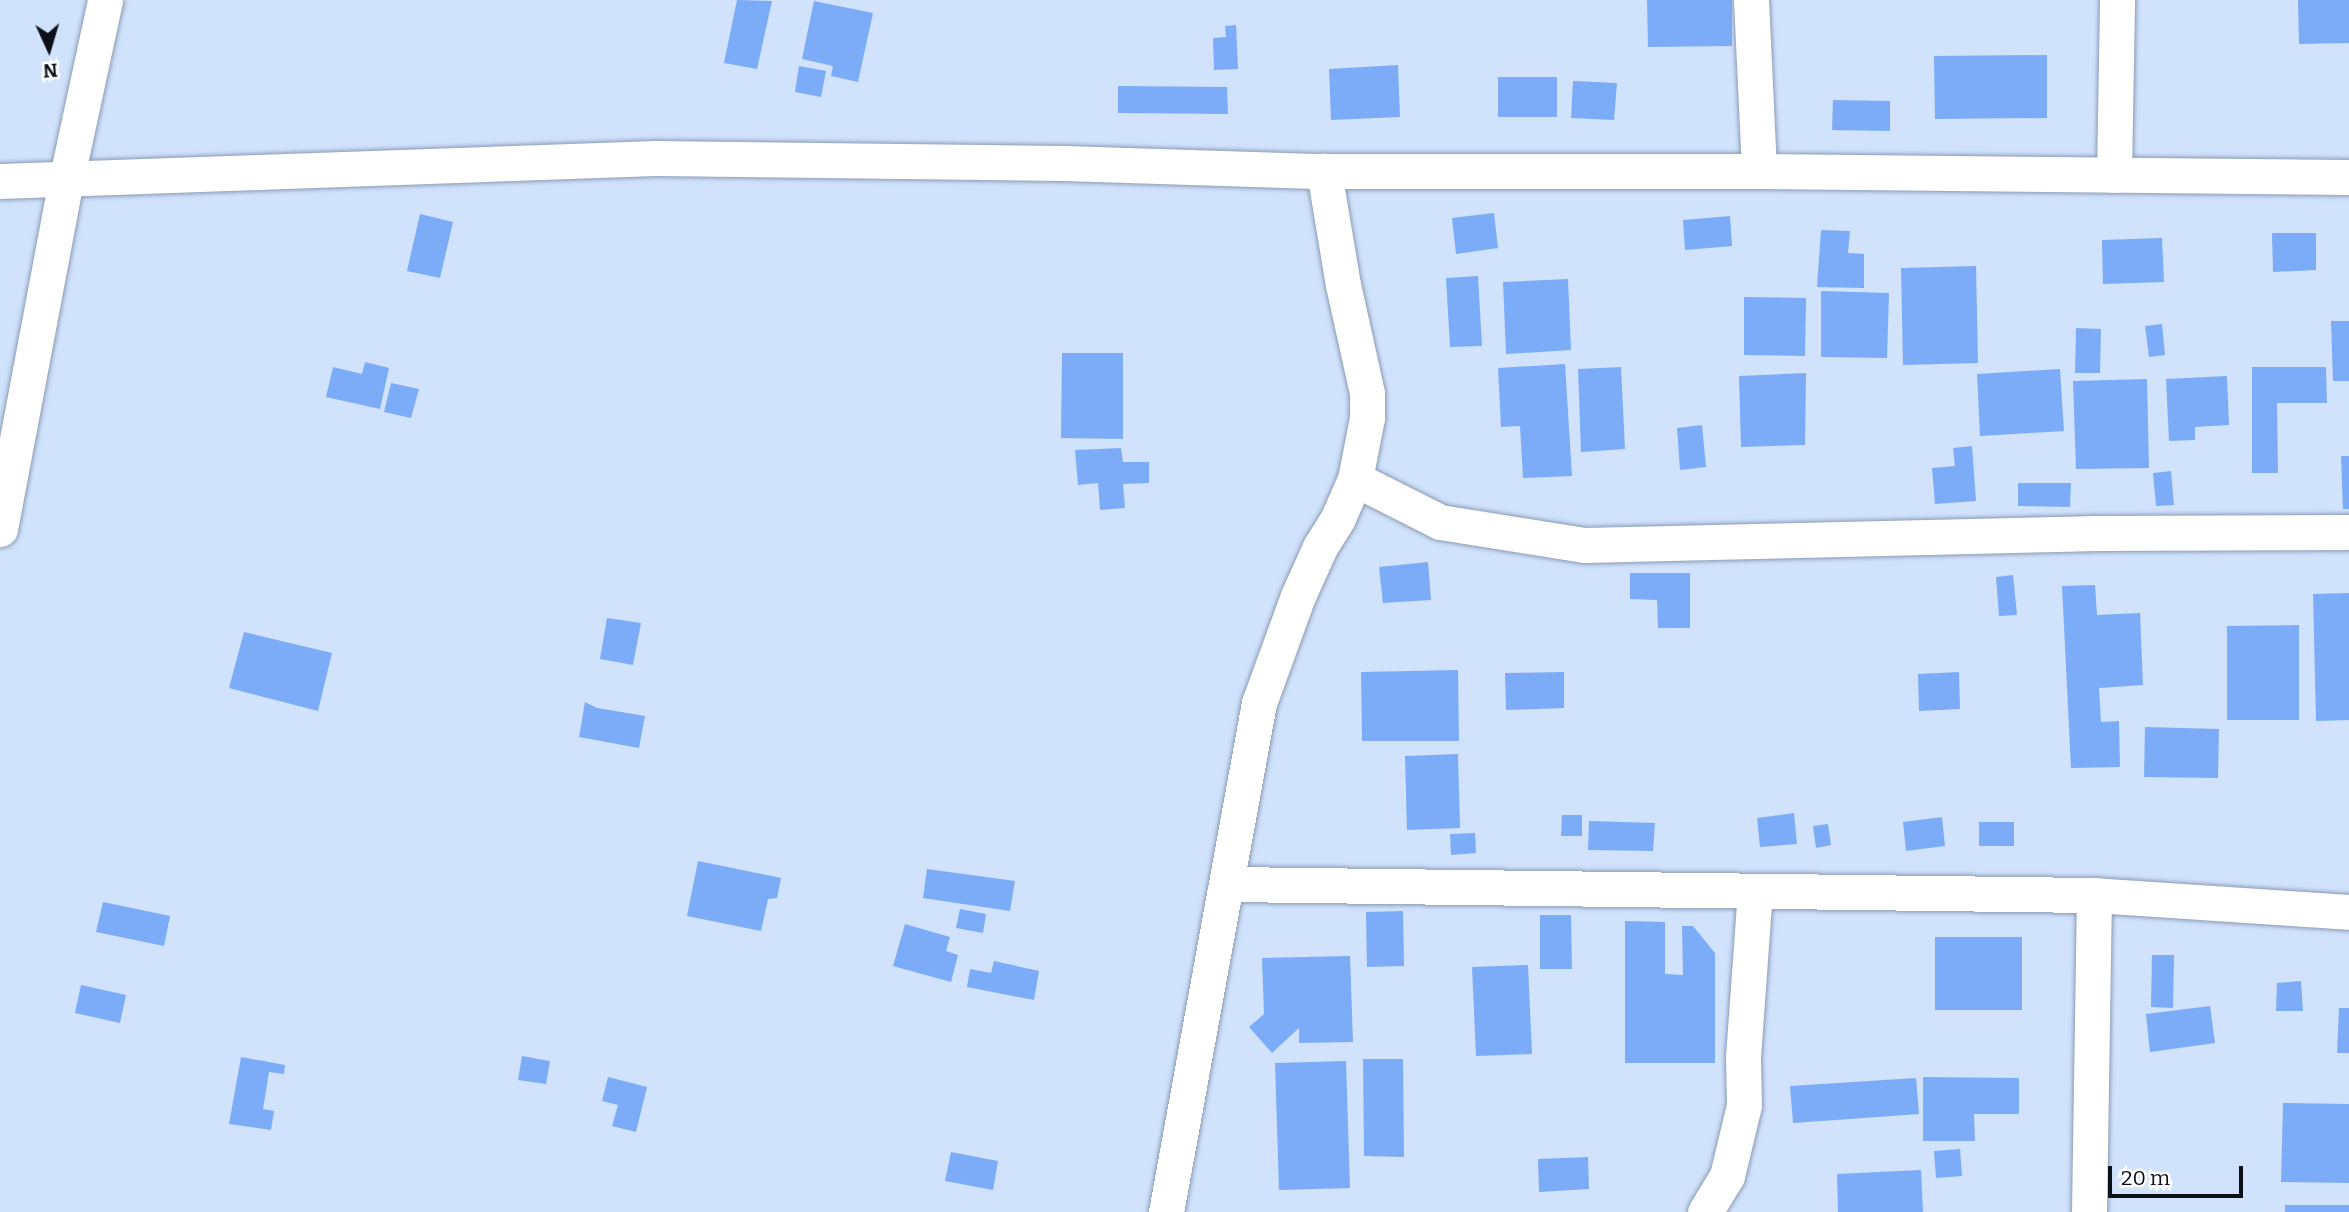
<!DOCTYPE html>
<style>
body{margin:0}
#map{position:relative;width:2349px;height:1212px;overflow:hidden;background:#d0e2fc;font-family:Bitter,serif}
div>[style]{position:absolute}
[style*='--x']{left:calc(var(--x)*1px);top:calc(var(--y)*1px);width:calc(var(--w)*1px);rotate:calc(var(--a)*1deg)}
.building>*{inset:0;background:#7cacf8}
.roads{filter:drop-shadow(0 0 2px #8b9bb4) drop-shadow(0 0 2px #8b9bb4)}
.street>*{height:35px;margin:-17.5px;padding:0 17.5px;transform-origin:17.5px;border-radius:17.5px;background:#fff}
span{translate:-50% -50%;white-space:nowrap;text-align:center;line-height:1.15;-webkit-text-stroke:7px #fff;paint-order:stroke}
.north{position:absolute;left:14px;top:14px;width:70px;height:70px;-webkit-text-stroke:5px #fff;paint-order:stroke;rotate:176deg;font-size:19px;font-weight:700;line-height:28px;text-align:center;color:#0b1019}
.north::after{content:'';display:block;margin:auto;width:24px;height:32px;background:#0b1019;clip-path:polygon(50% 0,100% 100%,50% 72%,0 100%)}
.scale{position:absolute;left:2108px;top:1166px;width:135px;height:32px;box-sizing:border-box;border:4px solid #0b1019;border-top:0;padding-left:9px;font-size:21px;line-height:24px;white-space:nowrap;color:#0b1019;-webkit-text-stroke:5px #fff;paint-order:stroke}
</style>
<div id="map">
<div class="building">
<div style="clip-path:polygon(737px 0,772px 1px,757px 69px,724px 63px)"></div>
<div style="clip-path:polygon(1647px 0,1732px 0,1732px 46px,1648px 47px)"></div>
<div style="clip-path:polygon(2298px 0,2349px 0,2349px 43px,2299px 44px)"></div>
<div style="clip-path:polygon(814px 1px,873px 13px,858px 82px,831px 76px,833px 66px,802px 59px)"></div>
<div style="clip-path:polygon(1236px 25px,1238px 69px,1214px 70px,1213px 38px,1226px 37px,1225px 26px)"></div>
<div style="clip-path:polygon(2047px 55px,2047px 118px,1935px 119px,1934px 56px)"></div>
<div style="clip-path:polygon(1398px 65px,1400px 117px,1331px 120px,1329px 69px)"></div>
<div style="clip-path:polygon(799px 66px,826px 71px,821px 97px,795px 92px)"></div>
<div style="clip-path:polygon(1498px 77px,1557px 77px,1557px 117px,1498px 117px)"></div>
<div style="clip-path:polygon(1573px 81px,1617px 83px,1614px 120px,1571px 118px)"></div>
<div style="clip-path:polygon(1118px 86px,1227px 87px,1228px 114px,1118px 113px)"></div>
<div style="clip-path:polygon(1833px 100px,1890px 101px,1890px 131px,1832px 130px)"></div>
<div style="clip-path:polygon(1494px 213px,1498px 248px,1456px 254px,1452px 218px)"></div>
<div style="clip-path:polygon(420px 214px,453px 222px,440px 278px,407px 271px)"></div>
<div style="clip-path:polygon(1730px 216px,1732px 246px,1685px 250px,1683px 220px)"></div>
<div style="clip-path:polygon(1821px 230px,1850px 231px,1848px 253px,1864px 254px,1864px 288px,1817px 287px)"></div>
<div style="clip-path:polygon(2272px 233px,2316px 233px,2316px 270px,2273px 272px)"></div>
<div style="clip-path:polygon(2162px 238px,2164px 282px,2103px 284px,2102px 240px)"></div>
<div style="clip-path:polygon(1976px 266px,1978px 363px,1903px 365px,1901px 268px)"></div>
<div style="clip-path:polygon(1478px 276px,1482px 346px,1450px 347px,1446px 278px)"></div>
<div style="clip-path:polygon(1568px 279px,1571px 350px,1506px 354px,1503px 282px)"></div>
<div style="clip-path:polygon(1821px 291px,1889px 293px,1887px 358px,1821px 357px)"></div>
<div style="clip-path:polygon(1744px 297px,1806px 298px,1805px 356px,1744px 355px)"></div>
<div style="clip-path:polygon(2331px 321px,2349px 321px,2349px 381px,2333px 381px)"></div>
<div style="clip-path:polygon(2162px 324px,2165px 355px,2149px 357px,2145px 326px)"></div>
<div style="clip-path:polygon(2076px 328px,2101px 329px,2100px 373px,2075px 373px)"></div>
<div style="clip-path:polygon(1062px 353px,1123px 353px,1123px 439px,1061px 438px)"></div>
<div style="clip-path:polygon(365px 362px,389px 368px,380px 409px,326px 397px,333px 367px,362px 374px)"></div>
<div style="clip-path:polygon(1565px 364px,1572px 476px,1523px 478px,1520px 426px,1501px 427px,1498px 368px)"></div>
<div style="clip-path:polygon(1621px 367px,1625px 449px,1581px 452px,1578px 369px)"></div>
<div style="clip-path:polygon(2252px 367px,2326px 367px,2327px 403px,2277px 403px,2278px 473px,2252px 473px)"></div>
<div style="clip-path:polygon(2060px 369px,2064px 431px,1980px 436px,1977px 374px)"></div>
<div style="clip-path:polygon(1806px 373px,1805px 445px,1741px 447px,1739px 376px)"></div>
<div style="clip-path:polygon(2227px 376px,2229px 425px,2195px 427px,2195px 440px,2169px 441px,2166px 379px)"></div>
<div style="clip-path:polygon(2147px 379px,2149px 468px,2076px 469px,2073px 381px)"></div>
<div style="clip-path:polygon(391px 383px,419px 389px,411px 418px,384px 412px)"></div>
<div style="clip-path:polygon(1702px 425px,1706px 467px,1680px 470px,1677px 428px)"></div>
<div style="clip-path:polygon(1972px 446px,1976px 501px,1935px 504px,1932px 468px,1955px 466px,1953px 448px)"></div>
<div style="clip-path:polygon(1121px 448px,1123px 462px,1149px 462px,1149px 483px,1123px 484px,1125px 508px,1100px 510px,1098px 483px,1078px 485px,1075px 450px)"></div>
<div style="clip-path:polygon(2341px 456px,2349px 456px,2349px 509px,2343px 509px)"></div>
<div style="clip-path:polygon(2171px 471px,2174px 505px,2156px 506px,2153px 473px)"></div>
<div style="clip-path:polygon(2018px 483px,2071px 483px,2070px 507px,2018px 506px)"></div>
<div style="clip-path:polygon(1428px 562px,1431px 600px,1383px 603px,1379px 567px)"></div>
<div style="clip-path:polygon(1630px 573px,1690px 573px,1690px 628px,1658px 628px,1657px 600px,1630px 599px)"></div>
<div style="clip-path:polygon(2013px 575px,2017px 615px,1999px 616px,1996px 577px)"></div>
<div style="clip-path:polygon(2095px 585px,2097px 615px,2140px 613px,2143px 685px,2099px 688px,2101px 722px,2119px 721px,2120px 767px,2071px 768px,2062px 586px)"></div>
<div style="clip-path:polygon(2349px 593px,2349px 720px,2316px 721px,2313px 594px)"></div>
<div style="clip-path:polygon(607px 618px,641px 623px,633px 665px,600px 659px)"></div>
<div style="clip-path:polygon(2299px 625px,2299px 720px,2227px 720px,2227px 626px)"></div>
<div style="clip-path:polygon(244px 632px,332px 653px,318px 711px,229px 688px)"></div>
<div style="clip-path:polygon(1458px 670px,1459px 741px,1362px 741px,1361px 672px)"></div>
<div style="clip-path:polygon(1564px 672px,1564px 708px,1506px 710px,1505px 673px)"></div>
<div style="clip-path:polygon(1959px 672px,1960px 709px,1919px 711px,1918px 674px)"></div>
<div style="clip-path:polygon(585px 702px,597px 708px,645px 716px,639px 748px,579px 737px)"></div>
<div style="clip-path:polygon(2145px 727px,2219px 729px,2218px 778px,2144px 777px)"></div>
<div style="clip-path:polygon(1458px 754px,1460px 828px,1407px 830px,1405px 756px)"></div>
<div style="clip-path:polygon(1794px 813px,1797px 844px,1760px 847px,1757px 818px)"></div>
<div style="clip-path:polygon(1562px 815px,1582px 815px,1582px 836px,1561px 836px)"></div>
<div style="clip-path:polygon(1942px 817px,1945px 846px,1906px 851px,1903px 822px)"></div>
<div style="clip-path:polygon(1589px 821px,1655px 823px,1653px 851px,1588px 850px)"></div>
<div style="clip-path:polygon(1979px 822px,2014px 822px,2014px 846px,1979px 846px)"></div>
<div style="clip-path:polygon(1828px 824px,1831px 845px,1816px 848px,1813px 826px)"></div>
<div style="clip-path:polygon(1475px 833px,1476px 853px,1451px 855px,1450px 834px)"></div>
<div style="clip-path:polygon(698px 861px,781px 878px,777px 898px,768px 899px,761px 931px,687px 916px)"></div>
<div style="clip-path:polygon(927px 869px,1015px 881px,1010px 911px,923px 898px)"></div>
<div style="clip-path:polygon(103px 902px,170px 916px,164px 946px,96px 932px)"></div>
<div style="clip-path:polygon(960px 909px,986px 914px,983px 933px,956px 928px)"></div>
<div style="clip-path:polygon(1403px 911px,1404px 966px,1367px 967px,1366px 912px)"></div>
<div style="clip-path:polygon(1540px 915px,1571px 915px,1572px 969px,1540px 969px)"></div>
<div style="clip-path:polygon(1625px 921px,1665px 922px,1665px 974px,1683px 975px,1682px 926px,1693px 926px,1715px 953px,1715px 1063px,1625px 1063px)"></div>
<div style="clip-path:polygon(905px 924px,950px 937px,946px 951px,958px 955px,951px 982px,893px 966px)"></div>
<div style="clip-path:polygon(1935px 937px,2022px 937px,2022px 1010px,1935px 1010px)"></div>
<div style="clip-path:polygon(2152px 955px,2174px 955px,2173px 1008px,2151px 1007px)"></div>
<div style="clip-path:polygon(1350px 956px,1353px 1042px,1299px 1043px,1299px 1028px,1272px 1053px,1249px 1027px,1264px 1014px,1262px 958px)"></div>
<div style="clip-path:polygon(994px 961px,1039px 971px,1034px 1000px,967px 987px,970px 969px,991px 973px)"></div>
<div style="clip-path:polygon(1528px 965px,1532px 1054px,1476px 1056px,1472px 967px)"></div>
<div style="clip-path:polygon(2301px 981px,2303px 1011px,2276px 1011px,2277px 983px)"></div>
<div style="clip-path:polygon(81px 985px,126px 995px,120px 1023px,75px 1013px)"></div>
<div style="clip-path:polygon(2210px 1006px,2215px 1043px,2150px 1052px,2146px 1014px)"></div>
<div style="clip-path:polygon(2339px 1008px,2349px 1008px,2349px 1053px,2337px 1053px)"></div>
<div style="clip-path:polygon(522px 1056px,550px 1061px,546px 1084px,518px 1080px)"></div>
<div style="clip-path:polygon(241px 1057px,285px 1065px,284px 1074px,269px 1072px,263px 1109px,274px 1111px,271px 1130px,229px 1124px)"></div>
<div style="clip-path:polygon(1363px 1059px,1403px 1059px,1404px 1157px,1364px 1156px)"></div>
<div style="clip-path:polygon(1346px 1061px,1350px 1188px,1279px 1190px,1275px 1063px)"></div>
<div style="clip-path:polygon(608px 1077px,647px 1087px,636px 1132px,612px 1126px,618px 1105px,602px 1101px)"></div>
<div style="clip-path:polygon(1923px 1077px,2019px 1078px,2019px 1114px,1974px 1114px,1975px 1141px,1923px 1141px)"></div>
<div style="clip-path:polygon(1916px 1078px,1919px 1114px,1793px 1123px,1790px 1086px)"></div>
<div style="clip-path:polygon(2283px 1103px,2349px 1104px,2349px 1183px,2281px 1182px)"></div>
<div style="clip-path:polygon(1960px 1149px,1962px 1176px,1936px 1178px,1934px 1151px)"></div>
<div style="clip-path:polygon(951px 1152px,998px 1161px,993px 1190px,945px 1181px)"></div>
<div style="clip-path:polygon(1588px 1157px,1589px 1189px,1539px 1192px,1538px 1159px)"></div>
<div style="clip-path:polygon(1921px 1170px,1923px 1212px,1838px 1212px,1837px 1174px)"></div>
<div style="clip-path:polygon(2285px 1205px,2349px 1205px,2349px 1212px,2285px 1212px)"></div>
</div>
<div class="roads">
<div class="street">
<div style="--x:1751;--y:0;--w:171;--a:87.3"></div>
<div style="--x:2114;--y:175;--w:175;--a:-89"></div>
<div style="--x:0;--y:181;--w:656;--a:-2.01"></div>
<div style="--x:656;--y:158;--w:408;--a:0.7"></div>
<div style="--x:1064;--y:163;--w:260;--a:1.8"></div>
<div style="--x:1324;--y:171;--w:435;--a:0"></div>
<div style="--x:1759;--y:171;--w:590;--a:0.58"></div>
<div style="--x:1355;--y:479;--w:95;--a:26.8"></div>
<div style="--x:1440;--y:522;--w:146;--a:9.1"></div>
<div style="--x:1584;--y:545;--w:512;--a:-1.34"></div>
<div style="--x:2096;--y:533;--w:253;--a:-0.2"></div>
<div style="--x:0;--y:529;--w:354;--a:-79.3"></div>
<div style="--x:66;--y:181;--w:185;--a:-77.8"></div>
<div style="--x:1228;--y:884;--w:866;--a:0.73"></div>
<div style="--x:2094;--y:895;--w:256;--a:3.8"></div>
<div style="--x:1166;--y:1212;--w:517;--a:-79.65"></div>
<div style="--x:1259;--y:703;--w:114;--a:-70"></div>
<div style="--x:1298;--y:596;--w:54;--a:-65.8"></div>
<div style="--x:1320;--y:547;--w:34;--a:-58"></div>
<div style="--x:1338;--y:518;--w:43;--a:-66.4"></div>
<div style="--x:1355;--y:479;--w:62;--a:-78.9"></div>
<div style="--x:1367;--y:418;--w:25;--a:-90"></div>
<div style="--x:1367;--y:393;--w:111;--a:-102.5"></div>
<div style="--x:1343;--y:285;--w:116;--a:-99.5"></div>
<div style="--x:1705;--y:1212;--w:42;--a:-58.6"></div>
<div style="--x:1727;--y:1176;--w:73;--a:-76.5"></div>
<div style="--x:1744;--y:1105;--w:48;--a:-91.2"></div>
<div style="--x:1743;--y:1057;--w:166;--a:-85.9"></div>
<div style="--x:2089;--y:1212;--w:317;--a:-89.1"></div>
</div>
</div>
<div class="north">N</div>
<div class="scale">20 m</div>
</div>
